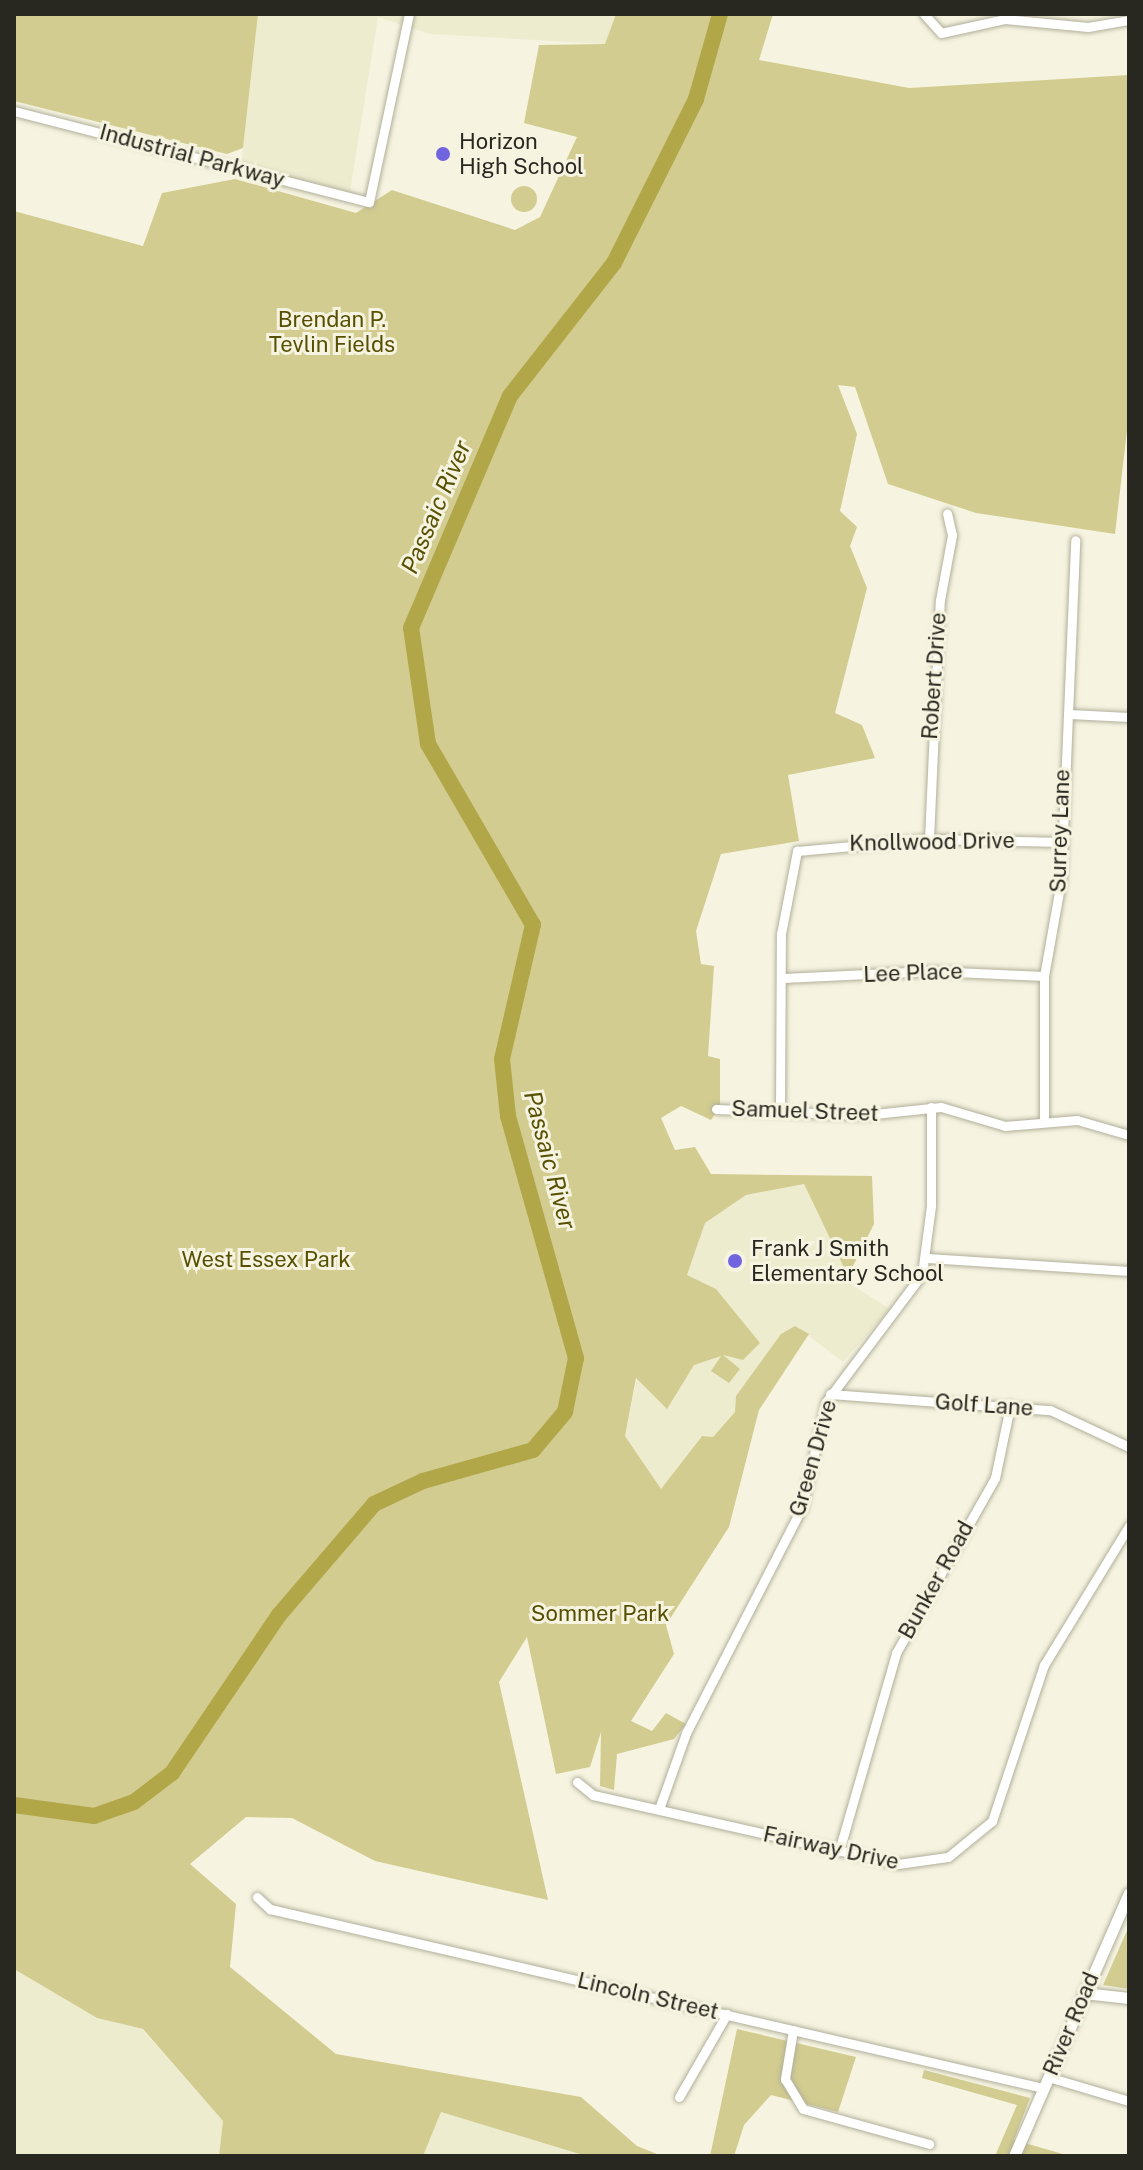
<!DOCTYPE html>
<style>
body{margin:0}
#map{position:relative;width:1143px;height:2170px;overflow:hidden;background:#f6f4e0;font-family:"Public Sans",sans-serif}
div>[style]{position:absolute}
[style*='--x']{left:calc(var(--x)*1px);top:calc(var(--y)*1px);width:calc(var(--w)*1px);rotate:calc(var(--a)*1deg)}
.built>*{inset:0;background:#eeeccf}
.green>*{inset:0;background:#d2cc90}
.round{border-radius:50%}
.river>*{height:16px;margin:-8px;padding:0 8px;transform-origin:8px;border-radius:8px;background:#b1a748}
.roads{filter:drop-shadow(0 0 2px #b1af9b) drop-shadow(0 0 2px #b1af9b)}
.minor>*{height:9px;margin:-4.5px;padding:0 4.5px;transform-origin:4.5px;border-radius:4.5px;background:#fff}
.tertiary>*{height:11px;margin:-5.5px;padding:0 5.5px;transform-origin:5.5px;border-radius:5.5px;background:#fff}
.dots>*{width:22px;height:22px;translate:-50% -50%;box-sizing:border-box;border:4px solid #f6f4e0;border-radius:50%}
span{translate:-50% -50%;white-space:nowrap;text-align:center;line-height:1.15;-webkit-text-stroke:6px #f6f4e0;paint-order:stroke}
.poi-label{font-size:22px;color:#292820}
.left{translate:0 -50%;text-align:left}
.street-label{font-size:22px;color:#292820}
.park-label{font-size:22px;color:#575002}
.water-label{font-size:24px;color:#585104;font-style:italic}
.frame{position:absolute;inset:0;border:16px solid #292820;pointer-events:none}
</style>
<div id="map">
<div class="built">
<div style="clip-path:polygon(258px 14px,616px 14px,605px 44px,430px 34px,378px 17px,349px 198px,241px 167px)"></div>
<div style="clip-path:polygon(804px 1184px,852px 1285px,890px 1309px,843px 1362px,796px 1326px,735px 1412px,713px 1437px,701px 1436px,661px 1490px,625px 1436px,637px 1377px,727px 1354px,716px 1289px,687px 1275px,705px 1223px,746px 1195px)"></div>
<div style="clip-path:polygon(14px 1969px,97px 2018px,142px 2029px,223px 2121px,219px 2156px,14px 2156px)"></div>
<div style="clip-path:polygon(441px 2112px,586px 2156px,423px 2156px)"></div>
</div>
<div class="green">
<div style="clip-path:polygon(14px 14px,258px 14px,243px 148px,227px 154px,14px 101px)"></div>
<div style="clip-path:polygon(616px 14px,773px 14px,759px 60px,909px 88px,1129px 75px,1129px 413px,1115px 534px,976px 513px,888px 484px,855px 387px,838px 385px,857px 434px,840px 511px,857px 527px,850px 546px,867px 588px,835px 713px,862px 725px,875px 758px,788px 775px,799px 841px,721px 854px,696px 931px,701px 964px,714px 966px,708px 1056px,720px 1059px,720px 1107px,711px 1120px,681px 1106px,661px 1118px,675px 1150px,695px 1147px,711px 1174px,872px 1176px,874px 1224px,848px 1276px,804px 1184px,746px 1195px,705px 1223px,687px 1275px,716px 1289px,760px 1343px,743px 1360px,723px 1355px,740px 1369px,729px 1383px,711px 1371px,721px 1356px,694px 1365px,667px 1409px,636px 1378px,625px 1436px,661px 1489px,702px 1436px,713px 1437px,735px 1412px,736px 1396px,781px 1334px,795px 1326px,809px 1334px,759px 1410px,729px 1527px,666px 1625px,674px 1654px,631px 1721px,652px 1731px,666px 1713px,686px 1724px,674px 1739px,617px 1754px,614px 1790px,600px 1786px,601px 1732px,590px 1767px,556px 1774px,527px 1637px,499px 1682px,548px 1900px,375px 1861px,292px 1818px,246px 1817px,190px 1864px,236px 1904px,230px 1967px,336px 2054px,581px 2097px,637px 2146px,662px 2156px,586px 2156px,441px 2112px,423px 2156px,219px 2156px,223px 2121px,143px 2029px,97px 2018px,14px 1969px,14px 211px,143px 246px,162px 193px,235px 179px,356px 213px,392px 190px,515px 230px,540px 217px,577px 137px,524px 123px,539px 45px,605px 44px)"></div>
<div class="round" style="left:511px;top:186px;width:26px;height:26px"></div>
<div style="clip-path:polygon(1129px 1926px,1129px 1989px,1103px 1985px)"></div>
<div style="clip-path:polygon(737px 2029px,856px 2057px,838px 2112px,771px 2095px,744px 2125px,734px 2156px,710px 2156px)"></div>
<div style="clip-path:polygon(924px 2070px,1030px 2098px,1014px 2140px,1070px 2156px,995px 2156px,1017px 2105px,922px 2078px)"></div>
</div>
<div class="river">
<div style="--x:14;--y:1805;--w:81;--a:7.8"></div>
<div style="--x:94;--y:1816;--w:42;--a:-19.3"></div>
<div style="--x:134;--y:1802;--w:48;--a:-37.3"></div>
<div style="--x:172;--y:1773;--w:191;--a:-55.9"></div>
<div style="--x:279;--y:1615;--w:146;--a:-49.4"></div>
<div style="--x:374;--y:1504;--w:54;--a:-25.1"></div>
<div style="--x:423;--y:1481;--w:114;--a:-15.7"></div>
<div style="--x:533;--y:1450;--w:50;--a:-49.9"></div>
<div style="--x:565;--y:1412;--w:55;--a:-78.5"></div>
<div style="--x:576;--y:1358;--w:251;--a:-105.7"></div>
<div style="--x:508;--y:1116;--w:57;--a:-96"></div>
<div style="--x:502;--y:1059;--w:138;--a:-77"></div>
<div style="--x:533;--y:925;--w:209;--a:-120.1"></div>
<div style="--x:428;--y:744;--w:117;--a:-98.3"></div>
<div style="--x:411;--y:628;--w:252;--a:-66.9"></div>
<div style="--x:510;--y:396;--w:169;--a:-52"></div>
<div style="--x:614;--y:263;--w:183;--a:-63.4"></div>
<div style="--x:696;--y:99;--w:88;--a:-74.2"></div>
</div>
<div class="roads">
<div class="minor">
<div style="--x:924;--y:14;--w:25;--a:48"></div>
<div style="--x:941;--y:33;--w:66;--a:-12.3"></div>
<div style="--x:1005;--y:19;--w:83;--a:5.5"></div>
<div style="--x:1088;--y:27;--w:42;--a:-9.7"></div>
<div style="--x:14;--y:111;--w:366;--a:14.4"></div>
<div style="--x:369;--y:202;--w:192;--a:-78"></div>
<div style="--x:1069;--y:714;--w:60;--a:2.9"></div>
<div style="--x:929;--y:839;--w:239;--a:-87.4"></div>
<div style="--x:940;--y:600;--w:66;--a:-79.5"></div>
<div style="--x:952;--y:535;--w:22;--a:-103"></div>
<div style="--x:783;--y:978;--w:148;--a:-2.7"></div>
<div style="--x:931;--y:971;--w:113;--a:2.5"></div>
<div style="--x:716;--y:1109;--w:149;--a:2.3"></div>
<div style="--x:865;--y:1115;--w:76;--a:-6"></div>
<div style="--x:941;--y:1107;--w:67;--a:16.5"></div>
<div style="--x:1005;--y:1126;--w:72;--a:-4.8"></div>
<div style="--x:1077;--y:1120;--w:54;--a:16.1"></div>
<div style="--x:780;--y:1111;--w:177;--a:-89.7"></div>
<div style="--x:781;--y:934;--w:85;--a:-79.1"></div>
<div style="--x:797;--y:851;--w:133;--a:-5.2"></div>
<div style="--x:929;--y:839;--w:134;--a:1.3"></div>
<div style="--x:1044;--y:1122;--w:146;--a:-90"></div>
<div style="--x:1044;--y:976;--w:97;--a:-79.9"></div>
<div style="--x:1061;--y:881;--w:341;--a:-87.6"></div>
<div style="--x:928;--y:1258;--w:201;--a:3.7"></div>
<div style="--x:830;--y:1394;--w:221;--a:4.2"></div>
<div style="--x:1050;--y:1410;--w:87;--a:25.1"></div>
<div style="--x:577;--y:1782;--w:21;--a:39"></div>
<div style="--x:593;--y:1795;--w:313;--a:12.7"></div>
<div style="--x:898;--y:1864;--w:50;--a:-8"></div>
<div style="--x:948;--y:1857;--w:57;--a:-39.3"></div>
<div style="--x:992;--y:1821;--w:164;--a:-71.6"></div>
<div style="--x:1044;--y:1665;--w:163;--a:-58.6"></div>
<div style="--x:659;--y:1809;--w:81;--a:-70.4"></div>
<div style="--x:686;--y:1733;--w:254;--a:-62.8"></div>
<div style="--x:802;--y:1507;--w:108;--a:-77.1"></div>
<div style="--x:826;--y:1402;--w:160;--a:-53.1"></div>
<div style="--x:922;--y:1274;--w:69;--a:-82.5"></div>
<div style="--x:931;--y:1206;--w:99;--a:-90"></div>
<div style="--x:839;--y:1851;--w:206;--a:-73.9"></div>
<div style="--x:896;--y:1653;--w:201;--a:-60.5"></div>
<div style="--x:995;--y:1478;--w:74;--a:-78.2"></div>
<div style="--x:257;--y:1897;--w:18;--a:43"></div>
<div style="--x:270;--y:1909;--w:793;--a:13.04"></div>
<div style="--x:793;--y:2030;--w:50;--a:99.3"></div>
<div style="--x:785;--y:2079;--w:35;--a:59"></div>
<div style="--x:803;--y:2109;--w:131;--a:15.5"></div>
<div style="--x:1048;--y:2077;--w:84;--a:16.5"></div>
<div style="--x:679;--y:2097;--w:96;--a:-60"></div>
</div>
<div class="tertiary">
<div style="--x:1084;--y:1993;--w:45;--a:6.3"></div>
<div style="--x:1014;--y:2156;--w:287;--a:-66.4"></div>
</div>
</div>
<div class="dots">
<div style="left:443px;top:154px;background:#7065df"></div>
<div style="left:735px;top:1261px;background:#7065df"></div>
</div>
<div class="poi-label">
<span class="left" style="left:459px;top:154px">Horizon<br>High School</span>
<span class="left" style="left:751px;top:1261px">Frank J Smith<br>Elementary School</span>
</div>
<div class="street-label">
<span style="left:192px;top:156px;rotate:15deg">Industrial Parkway</span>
<span style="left:934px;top:676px;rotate:-86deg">Robert Drive</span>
<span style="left:1060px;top:831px;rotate:-88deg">Surrey Lane</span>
<span style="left:932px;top:842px;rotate:-1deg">Knollwood Drive</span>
<span style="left:913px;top:973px;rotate:-2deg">Lee Place</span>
<span style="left:805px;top:1111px;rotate:2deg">Samuel Street</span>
<span style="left:984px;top:1405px;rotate:4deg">Golf Lane</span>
<span style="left:813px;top:1458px;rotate:-74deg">Green Drive</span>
<span style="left:936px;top:1580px;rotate:-61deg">Bunker Road</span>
<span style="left:831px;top:1848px;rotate:12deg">Fairway Drive</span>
<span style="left:648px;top:1996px;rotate:13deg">Lincoln Street</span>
<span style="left:1071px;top:2024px;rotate:-67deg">River Road</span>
</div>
<div class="park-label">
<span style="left:332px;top:332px">Brendan P.<br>Tevlin Fields</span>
<span style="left:266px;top:1260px">West Essex Park</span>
<span style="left:600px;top:1614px">Sommer Park</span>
</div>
<div class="water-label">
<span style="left:436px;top:507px;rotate:-67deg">Passaic River</span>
<span style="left:550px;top:1160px;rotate:75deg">Passaic River</span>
</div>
<div class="frame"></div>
</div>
